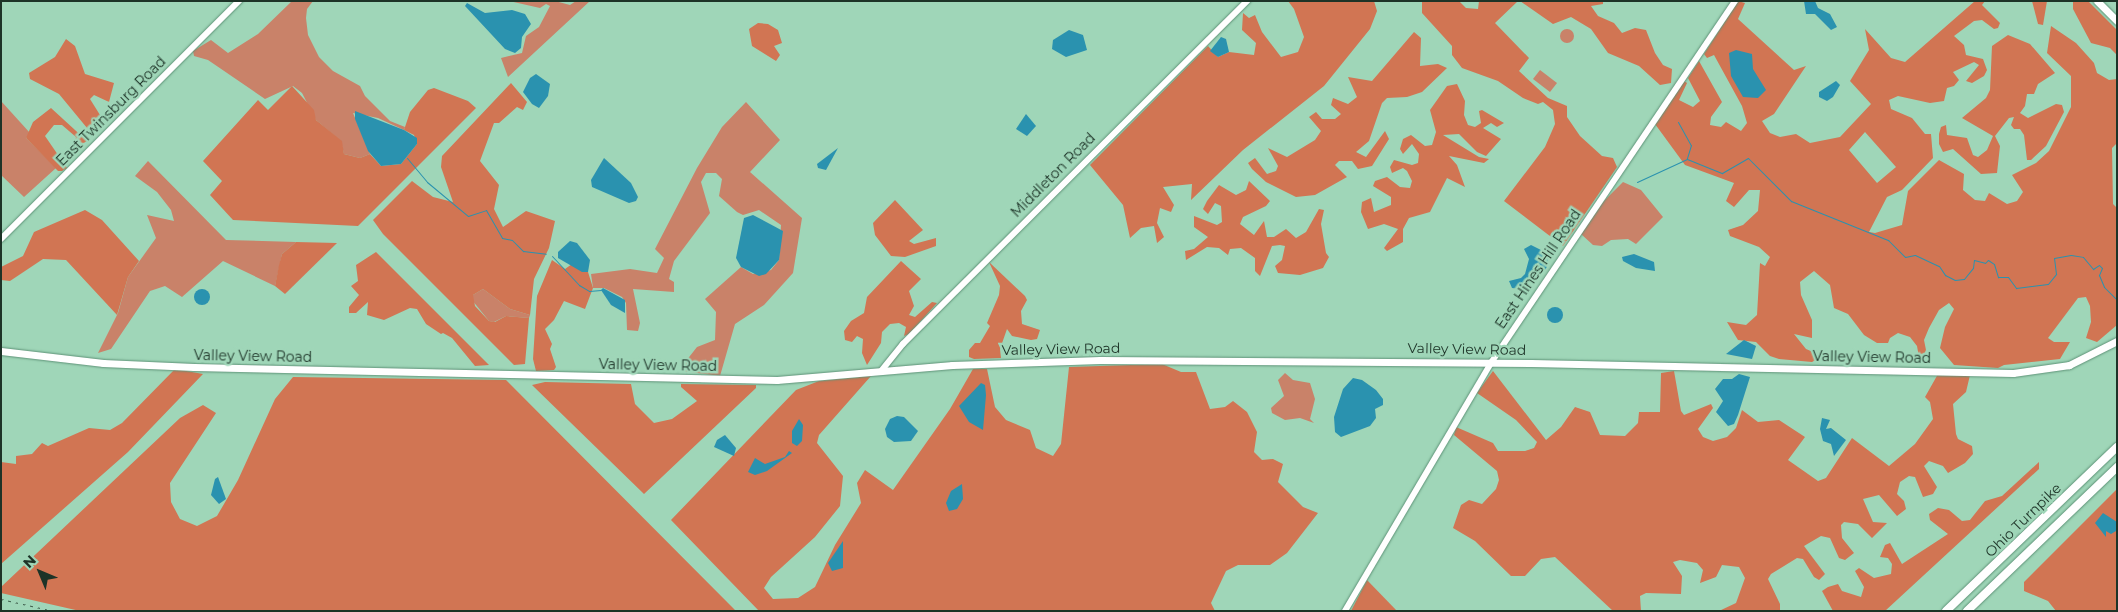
<!DOCTYPE html>
<style>
body{margin:0}
#map{position:relative;width:2118px;height:612px;overflow:hidden;background:#9fd6b8;font-family:Montserrat,sans-serif}
div>[style]{position:absolute}
[style*='--x']{left:calc(var(--x)*1px);top:calc(var(--y)*1px);width:calc(var(--w)*1px);rotate:calc(var(--a)*1deg)}
.green>*{inset:0;background:#c98269}
.round{border-radius:50%}
.forest>*{inset:0;background:#d17553}
.water>*{inset:0;background:#2a92af}
.stream>*{height:1px;margin:-0.5px;padding:0 0.5px;transform-origin:0.5px;border-radius:0.5px;background:#2a92af}
.roads{filter:drop-shadow(0 0 1px #5e9277) drop-shadow(0 0 1px #5e9277)}
.minor>*{height:5.5px;margin:-2.75px;padding:0 2.75px;transform-origin:2.75px;border-radius:2.75px;background:#fff}
.major>*{height:7px;margin:-3.5px;padding:0 3.5px;transform-origin:3.5px;border-radius:3.5px;background:#fff}
.highway>*{height:8px;margin:-4px;padding:0 4px;transform-origin:4px;border-radius:4px;background:#fff}
.rail>*{height:1px;margin-top:-0.5px;transform-origin:0;background:repeating-linear-gradient(90deg,#3d5c4b 0 2.5px,transparent 0 7.5px)}
span{translate:-50% -50%;white-space:nowrap;text-align:center;line-height:1.15;-webkit-text-stroke:5px #9fd6b8;paint-order:stroke}
.street-label{font-size:14px;color:#1d3327}
.frame{position:absolute;inset:0;border:2px solid #1d3327;pointer-events:none}
.north{position:absolute;left:15px;top:547px;width:50px;height:50px;-webkit-text-stroke:4px #9fd6b8;paint-order:stroke;rotate:315deg;font-size:14px;font-weight:700;line-height:20px;text-align:center;color:#1d3327}
.north::after{content:'';display:block;margin:auto;width:18px;height:22px;background:#1d3327;clip-path:polygon(50% 0,100% 100%,50% 72%,0 100%)}
</style>
<div id="map">
<div class="green">
<div style="clip-path:polygon(292px 1px,313px 1px,307px 9px,306px 18px,308px 35px,319px 57px,333px 71px,360px 86px,365px 96px,390px 121px,405px 127px,404px 130px,378px 118px,353px 113px,370px 154px,360px 158px,344px 154px,341px 141px,316px 120px,302px 93px,293px 86px,265px 99px,208px 60px,194px 56px,193px 51px,211px 40px,228px 53px,258px 34px)"></div>
<div style="clip-path:polygon(509px 1px,555px 1px,570px 5px,576px 1px,590px 1px,508px 77px,501px 58px,522px 53px,526px 36px,539px 27px,550px 6px,546px 4px,540px 8px)"></div>
<div class="round" style="left:1560px;top:29px;width:14px;height:14px"></div>
<div style="clip-path:polygon(1540px 70px,1557px 83px,1550px 92px,1533px 79px)"></div>
<div style="clip-path:polygon(1px 101px,30px 133px,26px 138px,56px 168px,24px 197px,1px 175px)"></div>
<div style="clip-path:polygon(746px 102px,780px 140px,750px 172px,802px 218px,793px 273px,764px 305px,735px 324px,720px 376px,683px 371px,686px 361px,697px 347px,715px 340px,716px 312px,705px 299px,741px 267px,753px 274px,771px 270px,779px 260px,781px 225px,759px 210px,743px 215px,737px 212px,719px 196px,722px 179px,716px 173px,706px 173px,701px 182px,710px 213px,674px 261px,669px 279px,674px 282px,674px 292px,633px 289px,640px 323px,638px 331px,627px 330px,626px 303px,622px 297px,604px 288px,593px 288px,591px 274px,630px 269px,657px 273px,664px 258px,655px 249px,697px 168px,722px 127px)"></div>
<div style="clip-path:polygon(148px 161px,226px 240px,296px 242px,282px 254px,275px 286px,223px 261px,182px 297px,165px 286px,150px 291px,111px 349px,98px 353px,118px 313px,128px 277px,156px 238px,147px 215px,174px 221px,171px 210px,157px 192px,135px 176px)"></div>
<div style="clip-path:polygon(1623px 182px,1641px 190px,1663px 217px,1636px 244px,1628px 239px,1611px 240px,1602px 246px,1593px 245px,1581px 234px,1602px 203px)"></div>
<div style="clip-path:polygon(483px 289px,510px 309px,530px 315px,529px 318px,506px 316px,494px 322px,489px 321px,472px 300px,473px 295px)"></div>
<div style="clip-path:polygon(1285px 373px,1293px 380px,1310px 383px,1315px 399px,1310px 419px,1314px 423px,1300px 418px,1285px 420px,1272px 413px,1271px 408px,1284px 396px,1278px 380px)"></div>
</div>
<div class="forest">
<div style="clip-path:polygon(1288px 1px,1374px 1px,1377px 11px,1370px 29px,1324px 86px,1243px 150px,1191px 200px,1192px 184px,1163px 187px,1174px 205px,1171px 212px,1160px 208px,1157px 223px,1164px 237px,1157px 243px,1154px 226px,1141px 228px,1130px 238px,1123px 205px,1090px 165px,1208px 46px,1218px 57px,1229px 52px,1254px 55px,1256px 43px,1242px 30px,1243px 13px,1249px 18px,1255px 15px,1262px 32px,1281px 57px,1298px 52px,1304px 37px,1294px 9px)"></div>
<div style="clip-path:polygon(1422px 1px,1459px 1px,1466px 8px,1478px 9px,1479px 1px,1518px 1px,1495px 23px,1529px 58px,1519px 71px,1548px 98px,1567px 106px,1567px 117px,1580px 136px,1602px 156px,1613px 158px,1617px 167px,1563px 246px,1504px 201px,1545px 147px,1555px 124px,1553px 110px,1543px 102px,1538px 104px,1523px 98px,1498px 81px,1462px 68px,1452px 55px,1452px 46px,1422px 13px)"></div>
<div style="clip-path:polygon(1520px 1px,1603px 1px,1603px 4px,1591px 6px,1598px 16px,1614px 23px,1622px 33px,1635px 28px,1646px 30px,1655px 53px,1663px 65px,1672px 69px,1671px 83px,1660px 85px,1639px 66px,1608px 53px,1591px 29px,1571px 17px,1553px 24px)"></div>
<div style="clip-path:polygon(evenodd,1738px 1px,1745px 3px,1738px 19px,1794px 70px,1806px 66px,1774px 114px,1762px 121px,1770px 133px,1780px 137px,1796px 134px,1810px 143px,1840px 137px,1871px 104px,1850px 81px,1869px 50px,1865px 29px,1891px 58px,1905px 62px,1975px 1px,1985px 1px,1982px 5px,2000px 23px,1998px 28px,1994px 29px,1982px 20px,1974px 21px,1954px 36px,1964px 45px,1966px 55px,1983px 59px,1987px 70px,1984px 76px,1972px 83px,1966px 81px,1979px 65px,1974px 62px,1953px 72px,1959px 80px,1954px 86px,1947px 88px,1944px 101px,1930px 103px,1898px 96px,1889px 100px,1891px 109px,1912px 118px,1925px 134px,1931px 134px,1933px 158px,1902px 190px,1887px 197px,1869px 232px,1875px 233px,1902px 225px,1908px 191px,1939px 160px,1964px 174px,1963px 190px,1975px 200px,1985px 201px,1989px 193px,2007px 204px,2017px 201px,2023px 192px,2012px 175px,2036px 163px,2049px 151px,2071px 107px,2071px 76px,2047px 53px,2051px 26px,2076px 43px,2094px 63px,2097px 73px,2109px 80px,2117px 79px,2117px 143px,2112px 148px,2113px 204px,2117px 208px,2117px 325px,2097px 342px,2086px 338px,2091px 322px,2090px 306px,2086px 297px,2078px 298px,2048px 338px,2054px 342px,2070px 342px,2060px 359px,2004px 365px,1998px 368px,1954px 365px,1940px 348px,1945px 327px,1954px 309px,1949px 303px,1939px 310px,1929px 328px,1924px 340px,1926px 350px,1920px 363px,1917px 346px,1910px 337px,1898px 333px,1890px 338px,1888px 343px,1877px 343px,1864px 335px,1848px 314px,1834px 308px,1830px 285px,1814px 271px,1800px 282px,1801px 295px,1812px 320px,1812px 338px,1794px 334px,1806px 349px,1818px 354px,1819px 358px,1812px 362px,1779px 359px,1770px 356px,1756px 342px,1738px 340px,1727px 322px,1746px 325px,1757px 315px,1760px 263px,1765px 266px,1770px 257px,1759px 247px,1730px 236px,1728px 230px,1743px 225px,1758px 211px,1760px 190px,1749px 190px,1734px 207px,1726px 201px,1734px 183px,1685px 165px,1655px 124px,1684px 81px,1687px 83px,1679px 100px,1693px 107px,1700px 101px,1688px 78px,1699px 61px,1722px 102px,1711px 117px,1710px 125px,1721px 127px,1726px 122px,1741px 131px,1747px 123px,1742px 106px,1714px 55px,1707px 58px,1704px 54px,1738px 1px,1865px 132px,1896px 167px,1877px 183px,1849px 150px,1865px 132px)"></div>
<div style="clip-path:polygon(2032px 1px,2047px 1px,2043px 25px,2038px 24px)"></div>
<div style="clip-path:polygon(2073px 1px,2088px 1px,2117px 30px,2117px 55px,2110px 48px,2091px 43px,2073px 9px)"></div>
<div style="clip-path:polygon(758px 23px,768px 24px,778px 30px,782px 43px,774px 46px,780px 55px,776px 61px,752px 46px,749px 29px)"></div>
<div style="clip-path:polygon(1414px 32px,1421px 38px,1420px 66px,1438px 64px,1447px 68px,1422px 92px,1407px 97px,1387px 98px,1382px 103px,1369px 141px,1356px 152px,1366px 157px,1385px 131px,1389px 139px,1372px 166px,1358px 169px,1352px 161px,1339px 161px,1335px 165px,1347px 177px,1315px 195px,1296px 197px,1266px 182px,1252px 169px,1248px 163px,1255px 158px,1267px 174px,1276px 171px,1278px 166px,1268px 148px,1287px 157px,1315px 140px,1321px 131px,1309px 117px,1316px 112px,1322px 119px,1335px 119px,1341px 114px,1331px 105px,1333px 98px,1348px 104px,1357px 97px,1348px 77px,1372px 81px)"></div>
<div style="clip-path:polygon(2008px 35px,2030px 44px,2055px 73px,2038px 84px,2034px 94px,2027px 94px,2025px 106px,2020px 113px,2028px 118px,2056px 104px,2062px 105px,2064px 112px,2046px 146px,2031px 160px,2027px 160px,2024px 135px,2020px 129px,2014px 129px,2011px 125px,2014px 117px,2009px 118px,1995px 136px,2000px 146px,1997px 173px,1981px 174px,1953px 149px,1943px 152px,1939px 144px,1939px 134px,1941px 127px,1946px 125px,1947px 135px,1967px 138px,1973px 155px,1978px 157px,1987px 150px,1993px 136px,1962px 118px,1986px 98px,1990px 90px,1992px 46px)"></div>
<div style="clip-path:polygon(66px 39px,75px 46px,85px 74px,114px 83px,109px 102px,94px 95px,90px 99px,105px 123px,92px 134px,59px 94px,30px 79px,29px 73px,55px 57px)"></div>
<div style="clip-path:polygon(511px 83px,527px 102px,523px 110px,517px 107px,499px 123px,494px 123px,480px 161px,499px 185px,494px 209px,503px 227px,526px 211px,555px 221px,549px 248px,534px 279px,530px 315px,510px 309px,483px 289px,473px 295px,475px 306px,489px 321px,495px 322px,506px 316px,529px 318px,525px 364px,514px 365px,383px 234px,373px 220px,412px 181px,433px 197px,453px 202px,441px 167px,442px 156px)"></div>
<div style="clip-path:polygon(1457px 84px,1465px 101px,1464px 115px,1468px 125px,1475px 127px,1481px 123px,1479px 111px,1482px 110px,1504px 123px,1497px 127px,1491px 123px,1483px 128px,1501px 139px,1486px 156px,1477px 152px,1459px 134px,1443px 135px,1479px 157px,1489px 159px,1484px 163px,1449px 156px,1457px 165px,1465px 187px,1447px 178px,1430px 212px,1409px 218px,1403px 229px,1403px 242px,1387px 251px,1384px 248px,1398px 229px,1384px 224px,1368px 229px,1361px 212px,1362px 202px,1371px 198px,1374px 212px,1391px 205px,1391px 197px,1373px 186px,1375px 181px,1387px 177px,1400px 187px,1410px 188px,1412px 181px,1407px 171px,1403px 168px,1392px 173px,1390px 167px,1394px 160px,1412px 165px,1418px 163px,1419px 154px,1412px 144px,1403px 154px,1400px 149px,1403px 139px,1411px 135px,1425px 146px,1432px 145px,1436px 132px,1430px 110px,1447px 86px)"></div>
<div style="clip-path:polygon(292px 86px,314px 110px,316px 120px,342px 141px,344px 154px,360px 158px,370px 154px,381px 166px,401px 164px,417px 144px,414px 135px,404px 130px,410px 112px,428px 90px,434px 88px,468px 101px,476px 108px,358px 226px,233px 220px,210px 195px,222px 181px,203px 161px,258px 100px,268px 110px)"></div>
<div style="clip-path:polygon(51px 108px,87px 141px,82px 144px,75px 141px,76px 137px,62px 125px,54px 125px,45px 136px,67px 168px,62px 171px,58px 171px,26px 138px,33px 122px)"></div>
<div style="clip-path:polygon(1249px 181px,1270px 201px,1266px 206px,1243px 217px,1240px 224px,1254px 235px,1264px 221px,1267px 237px,1274px 237px,1286px 229px,1296px 238px,1306px 232px,1319px 209px,1324px 210px,1321px 224px,1326px 253px,1329px 257px,1323px 268px,1300px 275px,1278px 273px,1275px 266px,1282px 260px,1285px 246px,1280px 245px,1272px 246px,1260px 276px,1255px 271px,1255px 258px,1241px 248px,1230px 249px,1228px 255px,1219px 248px,1207px 247px,1186px 260px,1185px 251px,1194px 249px,1208px 237px,1194px 227px,1194px 216px,1217px 225px,1222px 222px,1221px 206px,1215px 203px,1208px 214px,1203px 209px,1207px 201px,1219px 185px,1236px 195px,1246px 190px)"></div>
<div style="clip-path:polygon(895px 200px,923px 230px,909px 241px,914px 244px,936px 238px,936px 246px,905px 257px,891px 256px,875px 235px,873px 223px)"></div>
<div style="clip-path:polygon(85px 210px,102px 220px,139px 261px,128px 277px,117px 315px,66px 260px,43px 259px,10px 281px,1px 280px,1px 267px,23px 256px,34px 232px)"></div>
<div style="clip-path:polygon(296px 242px,337px 243px,285px 294px,275px 286px,279px 265px,282px 254px)"></div>
<div style="clip-path:polygon(376px 252px,489px 365px,475px 366px,452px 338px,443px 333px,441px 334px,426px 324px,417px 309px,410px 308px,384px 320px,367px 315px,368px 302px,356px 313px,349px 313px,349px 307px,359px 295px,351px 286px,358px 281px,356px 265px)"></div>
<div style="clip-path:polygon(552px 260px,565px 269px,572px 264px,588px 272px,593px 288px,585px 309px,564px 301px,554px 320px,545px 329px,552px 344px,550px 349px,556px 367px,554px 370px,536px 371px,533px 359px,537px 296px)"></div>
<div style="clip-path:polygon(901px 261px,921px 279px,909px 291px,914px 306px,909px 315px,915px 317px,932px 302px,937px 303px,909px 334px,904px 336px,906px 327px,899px 323px,890px 324px,882px 332px,881px 343px,867px 365px,862px 353px,863px 339px,857px 336px,852px 342px,845px 340px,844px 331px,851px 321px,864px 313px,867px 297px)"></div>
<div style="clip-path:polygon(989px 262px,1025px 296px,1027px 300px,1021px 311px,1022px 324px,1040px 330px,1037px 339px,1031px 340px,1012px 336px,1007px 329px,1000px 349px,1001px 358px,974px 359px,969px 357px,969px 350px,975px 343px,980px 343px,990px 326px,987px 323px,999px 295px,1000px 286px)"></div>
<div style="clip-path:polygon(1162px 364px,1181px 372px,1196px 372px,1210px 409px,1225px 407px,1233px 401px,1247px 412px,1257px 432px,1254px 452px,1262px 460px,1273px 459px,1283px 464px,1278px 482px,1303px 507px,1318px 513px,1287px 553px,1270px 565px,1238px 565px,1226px 571px,1211px 603px,1215px 611px,759px 611px,671px 520px,796px 390px,819px 381px,871px 376px,819px 435px,817px 443px,843px 476px,840px 506px,815px 537px,771px 577px,764px 588px,773px 599px,798px 598px,815px 587px,835px 545px,861px 503px,857px 483px,865px 470px,893px 490px,950px 409px,973px 369px,987px 369px,995px 407px,1006px 420px,1030px 430px,1036px 448px,1053px 456px,1061px 444px,1069px 367px)"></div>
<div style="clip-path:polygon(175px 369px,203px 374px,128px 452px,1px 564px,1px 462px,16px 464px,16px 456px,32px 454px,42px 443px,48px 446px,89px 428px,110px 430px,122px 423px)"></div>
<div style="clip-path:polygon(1493px 371px,1546px 440px,1561px 427px,1575px 407px,1590px 412px,1600px 435px,1625px 436px,1638px 423px,1639px 412px,1660px 412px,1661px 373px,1674px 371px,1681px 411px,1684px 415px,1711px 404px,1713px 408px,1698px 429px,1703px 437px,1713px 441px,1727px 437px,1736px 428px,1742px 410px,1758px 422px,1779px 420px,1805px 437px,1788px 460px,1818px 481px,1826px 478px,1852px 438px,1889px 466px,1915px 444px,1933px 419px,1930px 402px,1925px 397px,1938px 374px,1970px 375px,1966px 392px,1953px 404px,1956px 434px,1958px 439px,1972px 446px,1973px 454px,1965px 463px,1948px 473px,1943px 466px,1929px 461px,1924px 466px,1937px 487px,1933px 494px,1923px 497px,1915px 477px,1909px 476px,1900px 482px,1897px 494px,1904px 501px,1906px 509px,1897px 516px,1879px 495px,1863px 499px,1873px 522px,1887px 523px,1872px 538px,1858px 524px,1844px 522px,1841px 525px,1842px 538px,1854px 553px,1845px 560px,1839px 558px,1830px 538px,1821px 536px,1804px 546px,1825px 574px,1819px 580px,1814px 577px,1803px 559px,1797px 558px,1771px 574px,1768px 579px,1780px 604px,1780px 611px,1719px 611px,1736px 603px,1745px 578px,1739px 567px,1722px 565px,1716px 577px,1700px 583px,1703px 570px,1697px 563px,1680px 560px,1673px 562px,1682px 576px,1681px 594px,1646px 593px,1640px 596px,1641px 611px,1613px 611px,1555px 557px,1541px 559px,1525px 576px,1511px 576px,1475px 541px,1453px 528px,1461px 505px,1469px 500px,1482px 504px,1496px 489px,1499px 480px,1497px 471px,1454px 435px,1456px 427px,1493px 443px,1498px 451px,1525px 451px,1534px 448px,1537px 442px,1516px 420px,1477px 393px)"></div>
<div style="clip-path:polygon(293px 377px,506px 380px,736px 611px,80px 611px,1px 593px,1px 587px,180px 418px,203px 405px,216px 413px,170px 483px,171px 502px,180px 519px,197px 526px,217px 516px,238px 480px,275px 399px)"></div>
<div style="clip-path:polygon(545px 382px,631px 384px,635px 404px,654px 423px,672px 419px,697px 401px,681px 387px,681px 384px,756px 385px,756px 388px,644px 494px,532px 385px)"></div>
<div style="clip-path:polygon(2039px 462px,2039px 469px,1885px 611px,1833px 611px,1822px 591px,1828px 587px,1838px 584px,1842px 591px,1861px 597px,1864px 587px,1855px 571px,1859px 568px,1874px 578px,1891px 574px,1892px 564px,1888px 558px,1880px 557px,1885px 545px,1890px 543px,1902px 564px,1948px 534px,1930px 520px,1929px 514px,1938px 508px,1949px 510px,1962px 521px,1970px 520px,1985px 501px,2002px 496px)"></div>
<div style="clip-path:polygon(2117px 489px,2117px 611px,2056px 611px,2048px 601px,2024px 591px,2024px 582px)"></div>
<div style="clip-path:polygon(1367px 580px,1397px 611px,1351px 611px)"></div>
</div>
<div class="water">
<div style="clip-path:polygon(1804px 1px,1815px 1px,1818px 8px,1830px 14px,1837px 27px,1831px 30px,1815px 14px,1806px 14px)"></div>
<div style="clip-path:polygon(467px 3px,485px 13px,512px 10px,525px 14px,531px 24px,522px 37px,521px 48px,515px 53px,505px 49px,465px 6px)"></div>
<div style="clip-path:polygon(1069px 30px,1083px 35px,1087px 50px,1066px 57px,1052px 49px,1053px 40px)"></div>
<div style="clip-path:polygon(1221px 37px,1226px 39px,1229px 52px,1218px 57px,1210px 51px)"></div>
<div style="clip-path:polygon(1736px 50px,1752px 54px,1753px 69px,1766px 90px,1758px 98px,1743px 97px,1731px 76px,1729px 53px)"></div>
<div style="clip-path:polygon(536px 74px,550px 84px,548px 96px,539px 108px,532px 104px,523px 92px,530px 78px)"></div>
<div style="clip-path:polygon(1836px 81px,1840px 85px,1833px 97px,1827px 101px,1819px 97px,1819px 92px)"></div>
<div style="clip-path:polygon(355px 111px,404px 130px,417px 138px,417px 144px,401px 164px,381px 166px,368px 151px,355px 119px)"></div>
<div style="clip-path:polygon(1026px 114px,1036px 126px,1027px 136px,1016px 129px)"></div>
<div style="clip-path:polygon(838px 148px,826px 170px,818px 168px,817px 164px)"></div>
<div style="clip-path:polygon(604px 158px,631px 183px,638px 197px,636px 201px,629px 203px,592px 187px,591px 180px)"></div>
<div style="clip-path:polygon(753px 215px,783px 231px,779px 260px,766px 274px,759px 276px,741px 267px,736px 258px,744px 218px)"></div>
<div style="clip-path:polygon(570px 241px,577px 243px,590px 260px,588px 272px,582px 272px,558px 258px,558px 252px)"></div>
<div style="clip-path:polygon(1531px 245px,1547px 253px,1548px 266px,1528px 290px,1512px 288px,1509px 281px,1521px 278px,1525px 274px,1529px 259px,1524px 249px)"></div>
<div style="clip-path:polygon(1634px 254px,1654px 262px,1655px 271px,1636px 268px,1623px 261px,1622px 257px)"></div>
<div style="clip-path:polygon(603px 288px,625px 300px,625px 313px,611px 305px,601px 290px)"></div>
<div class="round" style="left:194px;top:289px;width:16px;height:16px"></div>
<div class="round" style="left:1547px;top:307px;width:16px;height:16px"></div>
<div style="clip-path:polygon(1744px 340px,1756px 346px,1752px 359px,1726px 354px)"></div>
<div style="clip-path:polygon(1739px 374px,1750px 377px,1738px 415px,1734px 424px,1728px 426px,1716px 412px,1723px 401px,1715px 389px,1723px 379px,1732px 379px)"></div>
<div style="clip-path:polygon(1353px 378px,1362px 380px,1376px 390px,1383px 399px,1383px 405px,1375px 409px,1376px 418px,1370px 426px,1341px 437px,1335px 432px,1334px 417px,1343px 389px)"></div>
<div style="clip-path:polygon(981px 383px,985px 385px,986px 395px,983px 430px,969px 422px,959px 406px)"></div>
<div style="clip-path:polygon(897px 416px,904px 417px,918px 431px,911px 441px,894px 442px,887px 437px,885px 429px,890px 419px)"></div>
<div style="clip-path:polygon(1822px 418px,1830px 420px,1826px 429px,1831px 428px,1846px 440px,1834px 456px,1831px 444px,1823px 441px,1820px 429px)"></div>
<div style="clip-path:polygon(799px 419px,803px 425px,802px 441px,797px 446px,792px 443px,792px 431px)"></div>
<div style="clip-path:polygon(725px 435px,736px 448px,734px 456px,714px 447px,717px 440px)"></div>
<div style="clip-path:polygon(789px 451px,792px 453px,767px 471px,755px 475px,748px 472px,755px 458px,765px 464px,785px 457px)"></div>
<div style="clip-path:polygon(218px 477px,226px 499px,219px 504px,211px 495px,215px 479px)"></div>
<div style="clip-path:polygon(962px 484px,963px 499px,957px 509px,949px 511px,946px 503px,951px 491px)"></div>
<div style="clip-path:polygon(2103px 513px,2117px 522px,2116px 531px,2111px 534px,2106px 531px,2106px 537px,2095px 523px)"></div>
<div style="clip-path:polygon(843px 541px,843px 568px,832px 571px,828px 563px)"></div>
</div>
<div class="stream">
<div style="--x:1678;--y:122;--w:26;--a:61"></div>
<div style="--x:1691;--y:145;--w:14;--a:107"></div>
<div style="--x:407;--y:158;--w:31;--a:50"></div>
<div style="--x:427;--y:182;--w:53;--a:39.7"></div>
<div style="--x:468;--y:216;--w:19;--a:-18"></div>
<div style="--x:486;--y:210;--w:32;--a:60"></div>
<div style="--x:502;--y:238;--w:10;--a:11"></div>
<div style="--x:512;--y:240;--w:16;--a:45"></div>
<div style="--x:523;--y:251;--w:23;--a:7"></div>
<div style="--x:1637;--y:182;--w:55;--a:-24.7"></div>
<div style="--x:1687;--y:159;--w:38;--a:22"></div>
<div style="--x:1722;--y:173;--w:30;--a:-30"></div>
<div style="--x:1748;--y:158;--w:61;--a:45"></div>
<div style="--x:1791;--y:201;--w:105;--a:21.9"></div>
<div style="--x:1888;--y:240;--w:24;--a:45"></div>
<div style="--x:1905;--y:257;--w:10;--a:-11"></div>
<div style="--x:1915;--y:255;--w:26;--a:25"></div>
<div style="--x:1939;--y:266;--w:11;--a:56"></div>
<div style="--x:1945;--y:275;--w:11;--a:27"></div>
<div style="--x:1955;--y:280;--w:9;--a:-6"></div>
<div style="--x:1964;--y:279;--w:14;--a:-51"></div>
<div style="--x:1973;--y:268;--w:8;--a:-83"></div>
<div style="--x:1974;--y:260;--w:11;--a:15"></div>
<div style="--x:1985;--y:263;--w:4;--a:-45"></div>
<div style="--x:1988;--y:260;--w:7;--a:34"></div>
<div style="--x:1994;--y:264;--w:14;--a:73"></div>
<div style="--x:1998;--y:277;--w:10;--a:0"></div>
<div style="--x:2008;--y:277;--w:14;--a:54"></div>
<div style="--x:2016;--y:288;--w:32;--a:-7"></div>
<div style="--x:2048;--y:284;--w:13;--a:-51"></div>
<div style="--x:2056;--y:274;--w:16;--a:-97"></div>
<div style="--x:2054;--y:258;--w:17;--a:-10"></div>
<div style="--x:2071;--y:255;--w:12;--a:9"></div>
<div style="--x:2083;--y:257;--w:16;--a:50"></div>
<div style="--x:2093;--y:269;--w:7;--a:-34"></div>
<div style="--x:2099;--y:265;--w:4;--a:45"></div>
<div style="--x:2102;--y:268;--w:8;--a:113"></div>
<div style="--x:2099;--y:275;--w:13;--a:67"></div>
<div style="--x:2104;--y:287;--w:18;--a:45"></div>
<div style="--x:552;--y:256;--w:40;--a:47"></div>
<div style="--x:579;--y:285;--w:12;--a:31"></div>
<div style="--x:589;--y:291;--w:12;--a:-5"></div>
</div>
<div class="roads">
<div class="minor">
<div style="--x:1;--y:239;--w:337;--a:-45"></div>
<div style="--x:882;--y:370;--w:33;--a:-51"></div>
<div style="--x:903;--y:344;--w:486;--a:-44.9"></div>
<div style="--x:1345;--y:611;--w:288;--a:-59.5"></div>
<div style="--x:1491;--y:363;--w:437;--a:-56"></div>
</div>
<div class="major">
<div style="--x:2097;--y:1;--w:28;--a:45"></div>
<div style="--x:1;--y:351;--w:103;--a:6.7"></div>
<div style="--x:103;--y:363;--w:91;--a:2.5"></div>
<div style="--x:194;--y:367;--w:583;--a:1.28"></div>
<div style="--x:777;--y:380;--w:176;--a:-4.9"></div>
<div style="--x:952;--y:365;--w:148;--a:-1.9"></div>
<div style="--x:1100;--y:360;--w:431;--a:0.4"></div>
<div style="--x:1531;--y:363;--w:482;--a:1.2"></div>
<div style="--x:2013;--y:373;--w:57;--a:-8.1"></div>
<div style="--x:2069;--y:365;--w:54;--a:-26.6"></div>
</div>
<div class="highway">
<div style="--x:1946;--y:611;--w:237;--a:-43.8"></div>
<div style="--x:1967;--y:611;--w:208;--a:-43.8"></div>
</div>
</div>
<div class="rail">
<div style="--x:1;--y:599;--w:54;--a:12.8"></div>
</div>
<div class="street-label">
<span style="left:111px;top:111px;rotate:-45deg">East Twinsburg Road</span>
<span style="left:1053px;top:175px;rotate:-45deg">Middleton Road</span>
<span style="left:1538px;top:269px;rotate:-56deg">East Hines Hill Road</span>
<span style="left:1061px;top:349px;rotate:-1deg">Valley View Road</span>
<span style="left:1467px;top:349px;rotate:1deg">Valley View Road</span>
<span style="left:253px;top:356px;rotate:1deg">Valley View Road</span>
<span style="left:1872px;top:357px;rotate:1deg">Valley View Road</span>
<span style="left:658px;top:365px;rotate:1deg">Valley View Road</span>
<span style="left:2023px;top:520px;rotate:-44deg">Ohio Turnpike</span>
</div>
<div class="frame"></div>
<div class="north">N</div>
</div>
